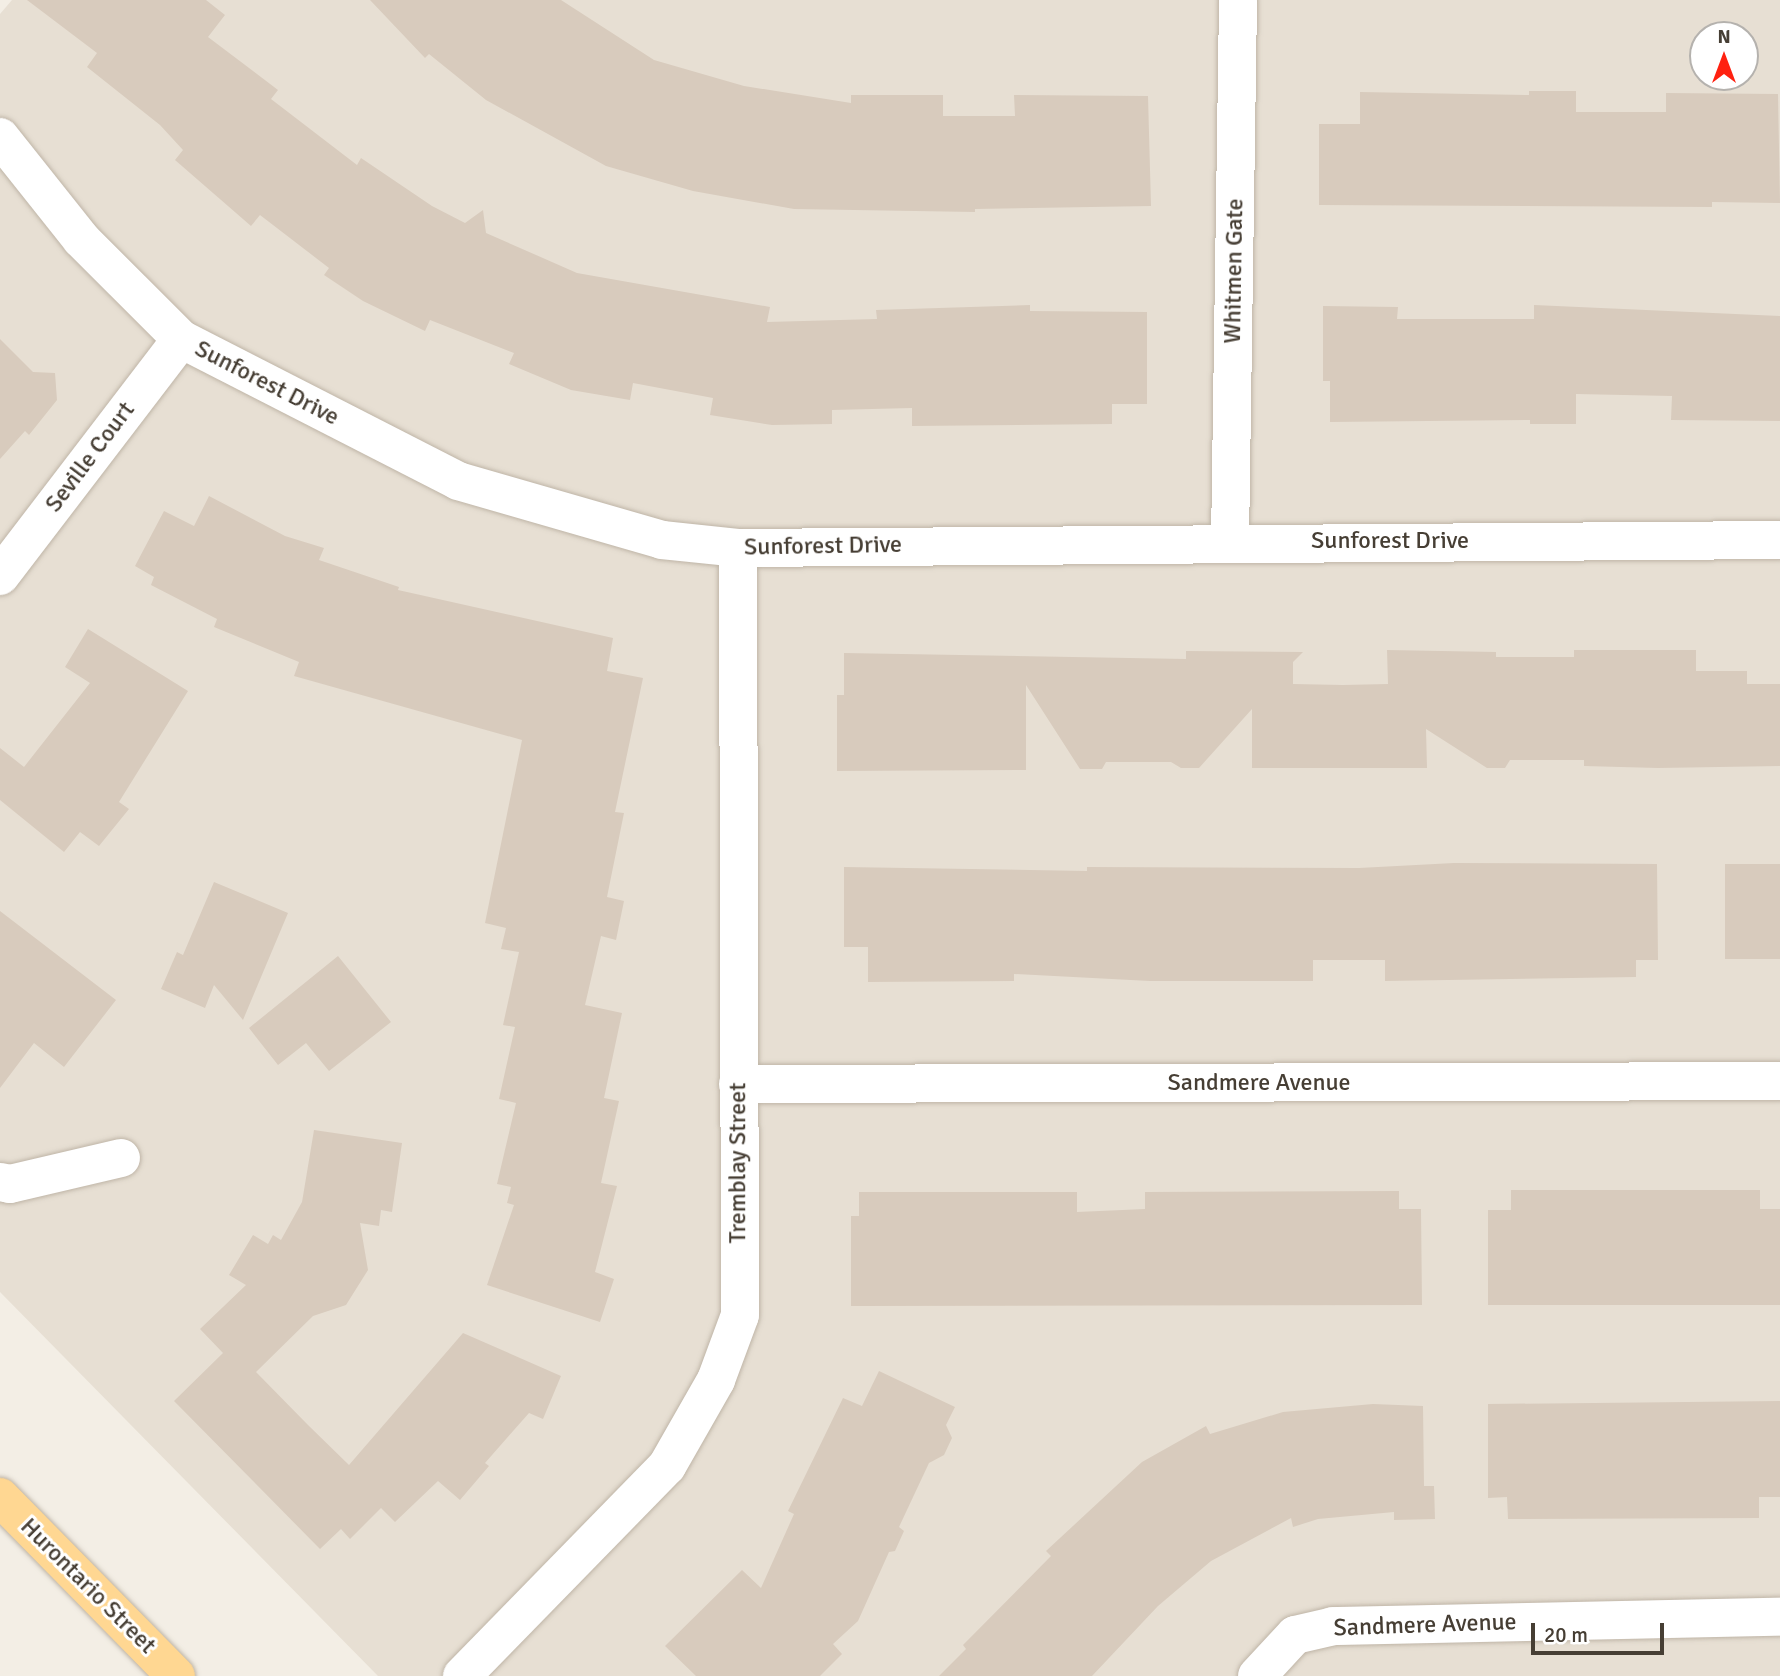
<!DOCTYPE html>
<style>
body{margin:0}
#map{position:relative;width:1780px;height:1676px;overflow:hidden;background:#f3eee5;font-family:Signika,sans-serif}
div>[style]{position:absolute}
[style*='--x']{left:calc(var(--x)*1px);top:calc(var(--y)*1px);width:calc(var(--w)*1px);rotate:calc(var(--a)*1deg)}
.residential>*{inset:0;background:#e7dfd3}
.building>*{inset:0;background:#d8cbbd}
.roads{filter:drop-shadow(0 0 2px #bfb5a7) drop-shadow(0 0 2px #bfb5a7)}
.minor>*{height:38px;margin:-19px;padding:0 19px;transform-origin:19px;border-radius:19px;background:#fff}
.tertiary>*{height:38px;margin:-19px;padding:0 19px;transform-origin:19px;border-radius:19px;background:#fff}
.primary>*{height:38px;margin:-19px;padding:0 19px;transform-origin:19px;border-radius:19px;background:#ffd792}
span{translate:-50% -50%;white-space:nowrap;text-align:center;line-height:1.15;-webkit-text-stroke:6px #fff;paint-order:stroke}
.street-label{font-size:24px;color:#463e34}
.north{position:absolute;left:1689px;top:21px;width:70px;height:70px;box-sizing:border-box;background:#fff;border:2px solid #b5b2ae;border-radius:50%;rotate:0deg;font-size:19px;font-weight:700;line-height:28px;text-align:center;color:#463e34}
.north::after{content:'';display:block;margin:auto;width:24px;height:32px;background:#ff2110;clip-path:polygon(50% 0,100% 100%,50% 72%,0 100%)}
.scale{position:absolute;left:1531px;top:1623px;width:133px;height:32px;box-sizing:border-box;border:4px solid #463e34;border-top:0;padding-left:9px;font-size:21px;line-height:24px;white-space:nowrap;color:#463e34;-webkit-text-stroke:5px #fff;paint-order:stroke}
</style>
<div id="map">
<div class="residential">
<div style="clip-path:polygon(evenodd,12px 0,1780px 0,1780px 1676px,378px 1676px,0 1292px,0 14px,12px 0,1703px 35px,1745px 35px,1745px 77px,1703px 77px,1703px 35px)"></div>
</div>
<div class="building">
<div style="clip-path:polygon(27px 0,206px 0,225px 15px,208px 37px,278px 90px,271px 99px,357px 165px,361px 158px,432px 206px,465px 223px,483px 210px,486px 233px,577px 273px,770px 307px,767px 322px,877px 319px,876px 310px,1030px 305px,1030px 311px,1147px 312px,1147px 404px,1112px 404px,1112px 424px,912px 426px,912px 408px,832px 410px,832px 424px,772px 425px,710px 415px,713px 398px,633px 383px,630px 400px,571px 390px,509px 364px,514px 353px,430px 320px,425px 331px,363px 301px,324px 275px,329px 268px,260px 215px,251px 226px,175px 160px,183px 150px,160px 125px,87px 67px,97px 53px)"></div>
<div style="clip-path:polygon(370px 0,561px 0,654px 60px,744px 86px,851px 103px,851px 95px,943px 95px,943px 116px,1015px 116px,1014px 95px,1148px 96px,1151px 206px,975px 209px,975px 212px,794px 209px,693px 191px,606px 166px,486px 100px,429px 54px,425px 58px)"></div>
<div style="clip-path:polygon(1529px 91px,1576px 91px,1576px 112px,1666px 112px,1666px 93px,1778px 94px,1780px 203px,1712px 202px,1712px 207px,1319px 205px,1319px 124px,1360px 124px,1360px 92px,1529px 95px)"></div>
<div style="clip-path:polygon(1534px 305px,1780px 316px,1780px 421px,1671px 420px,1672px 396px,1576px 394px,1576px 424px,1530px 424px,1530px 420px,1330px 422px,1330px 381px,1323px 381px,1323px 306px,1398px 307px,1397px 319px,1534px 319px)"></div>
<div style="clip-path:polygon(0 339px,33px 372px,55px 373px,57px 400px,29px 435px,25px 431px,0 459px)"></div>
<div style="clip-path:polygon(209px 496px,285px 536px,324px 548px,319px 560px,399px 587px,398px 590px,613px 638px,607px 671px,643px 678px,615px 812px,624px 813px,607px 897px,624px 901px,616px 940px,601px 936px,585px 1005px,622px 1013px,604px 1098px,619px 1101px,601px 1183px,617px 1186px,595px 1272px,614px 1279px,600px 1322px,487px 1285px,514px 1205px,507px 1203px,511px 1187px,497px 1184px,516px 1103px,499px 1099px,515px 1027px,503px 1025px,519px 952px,501px 949px,506px 928px,485px 923px,522px 740px,294px 676px,299px 662px,214px 627px,217px 619px,151px 585px,154px 577px,135px 566px,164px 511px,194px 526px)"></div>
<div style="clip-path:polygon(88px 629px,188px 691px,119px 802px,129px 809px,99px 846px,80px 832px,64px 852px,0 800px,0 748px,24px 767px,90px 683px,65px 667px)"></div>
<div style="clip-path:polygon(1387px 650px,1496px 652px,1496px 657px,1574px 657px,1574px 650px,1696px 650px,1696px 671px,1747px 671px,1747px 684px,1780px 684px,1780px 766px,1658px 768px,1584px 766px,1584px 760px,1510px 760px,1505px 768px,1487px 768px,1426px 729px,1427px 768px,1252px 768px,1252px 709px,1199px 768px,1181px 768px,1171px 762px,1106px 762px,1102px 769px,1080px 769px,1026px 685px,1026px 770px,837px 771px,837px 695px,844px 695px,844px 653px,1186px 659px,1186px 651px,1303px 652px,1293px 662px,1293px 684px,1343px 685px,1388px 684px)"></div>
<div style="clip-path:polygon(1454px 863px,1657px 864px,1658px 960px,1636px 960px,1636px 977px,1385px 981px,1385px 960px,1313px 960px,1313px 981px,1150px 981px,1014px 974px,1014px 981px,868px 982px,868px 947px,844px 947px,844px 867px,1087px 871px,1087px 867px,1359px 868px)"></div>
<div style="clip-path:polygon(1725px 864px,1780px 864px,1780px 959px,1725px 959px)"></div>
<div style="clip-path:polygon(214px 882px,288px 913px,243px 1020px,214px 985px,205px 1008px,161px 989px,177px 952px,183px 955px)"></div>
<div style="clip-path:polygon(0 911px,116px 1000px,64px 1067px,34px 1043px,0 1088px)"></div>
<div style="clip-path:polygon(338px 956px,391px 1022px,329px 1071px,306px 1043px,278px 1065px,249px 1028px)"></div>
<div style="clip-path:polygon(314px 1130px,402px 1143px,392px 1212px,381px 1210px,379px 1226px,360px 1223px,368px 1270px,346px 1305px,313px 1316px,256px 1372px,308px 1425px,349px 1465px,463px 1333px,561px 1376px,543px 1419px,529px 1413px,485px 1463px,489px 1466px,460px 1500px,438px 1481px,395px 1522px,381px 1508px,350px 1539px,341px 1529px,320px 1549px,174px 1401px,223px 1353px,200px 1329px,246px 1285px,229px 1275px,253px 1235px,268px 1244px,273px 1235px,281px 1240px,302px 1202px)"></div>
<div style="clip-path:polygon(1511px 1190px,1760px 1190px,1760px 1209px,1780px 1209px,1780px 1305px,1488px 1305px,1488px 1210px,1511px 1210px)"></div>
<div style="clip-path:polygon(1399px 1191px,1399px 1209px,1421px 1209px,1422px 1305px,851px 1306px,851px 1216px,859px 1216px,859px 1192px,1077px 1192px,1077px 1212px,1145px 1209px,1145px 1192px)"></div>
<div style="clip-path:polygon(879px 1371px,955px 1407px,946px 1425px,952px 1438px,944px 1455px,929px 1463px,899px 1527px,904px 1531px,895px 1551px,889px 1552px,858px 1621px,833px 1644px,842px 1654px,820px 1676px,696px 1676px,665px 1646px,742px 1570px,761px 1588px,794px 1514px,788px 1511px,843px 1398px,862px 1406px)"></div>
<div style="clip-path:polygon(1780px 1401px,1780px 1497px,1759px 1497px,1759px 1518px,1508px 1519px,1507px 1497px,1488px 1498px,1488px 1404px)"></div>
<div style="clip-path:polygon(1373px 1404px,1423px 1406px,1424px 1486px,1434px 1486px,1435px 1519px,1394px 1520px,1394px 1512px,1318px 1519px,1293px 1527px,1291px 1518px,1211px 1561px,1158px 1606px,1092px 1676px,939px 1676px,966px 1649px,963px 1645px,1051px 1556px,1046px 1551px,1142px 1462px,1206px 1426px,1210px 1434px,1283px 1412px)"></div>
</div>
<div class="roads">
<div class="minor">
<div style="--x:1230;--y:542;--w:542;--a:-89.15"></div>
<div style="--x:0;--y:576;--w:298;--a:-52.6"></div>
<div style="--x:738;--y:1084;--w:1042;--a:-0.16"></div>
<div style="--x:0;--y:1182;--w:10;--a:11"></div>
<div style="--x:10;--y:1184;--w:114;--a:-13.2"></div>
<div style="--x:462;--y:1676;--w:293;--a:-45.7"></div>
<div style="--x:667;--y:1466;--w:99;--a:-60.3"></div>
<div style="--x:716;--y:1380;--w:69;--a:-69.7"></div>
<div style="--x:740;--y:1315;--w:767;--a:-90.15"></div>
<div style="--x:1257;--y:1676;--w:56;--a:-47.2"></div>
<div style="--x:1295;--y:1635;--w:39;--a:-13"></div>
<div style="--x:1333;--y:1626;--w:447;--a:-1.2"></div>
</div>
<div class="tertiary">
<div style="--x:0;--y:137;--w:130;--a:51.5"></div>
<div style="--x:81;--y:239;--w:141;--a:45"></div>
<div style="--x:181;--y:339;--w:311;--a:27.1"></div>
<div style="--x:458;--y:481;--w:212;--a:16.1"></div>
<div style="--x:662;--y:540;--w:76;--a:6"></div>
<div style="--x:738;--y:548;--w:1042;--a:-0.44"></div>
</div>
<div class="primary">
<div style="--x:0;--y:1497;--w:251;--a:45.5"></div>
</div>
</div>
<div class="street-label">
<span style="left:1234px;top:271px;rotate:-89deg">Whitmen Gate</span>
<span style="left:267px;top:383px;rotate:27deg">Sunforest Drive</span>
<span style="left:90px;top:457px;rotate:-53deg">Seville Court</span>
<span style="left:1390px;top:541px">Sunforest Drive</span>
<span style="left:823px;top:546px;rotate:-1deg">Sunforest Drive</span>
<span style="left:1259px;top:1083px">Sandmere Avenue</span>
<span style="left:738px;top:1163px;rotate:-90deg">Tremblay Street</span>
<span style="left:88px;top:1586px;rotate:45deg">Hurontario Street</span>
<span style="left:1425px;top:1625px;rotate:-2deg">Sandmere Avenue</span>
</div>
<div class="north">N</div>
<div class="scale">20 m</div>
</div>
